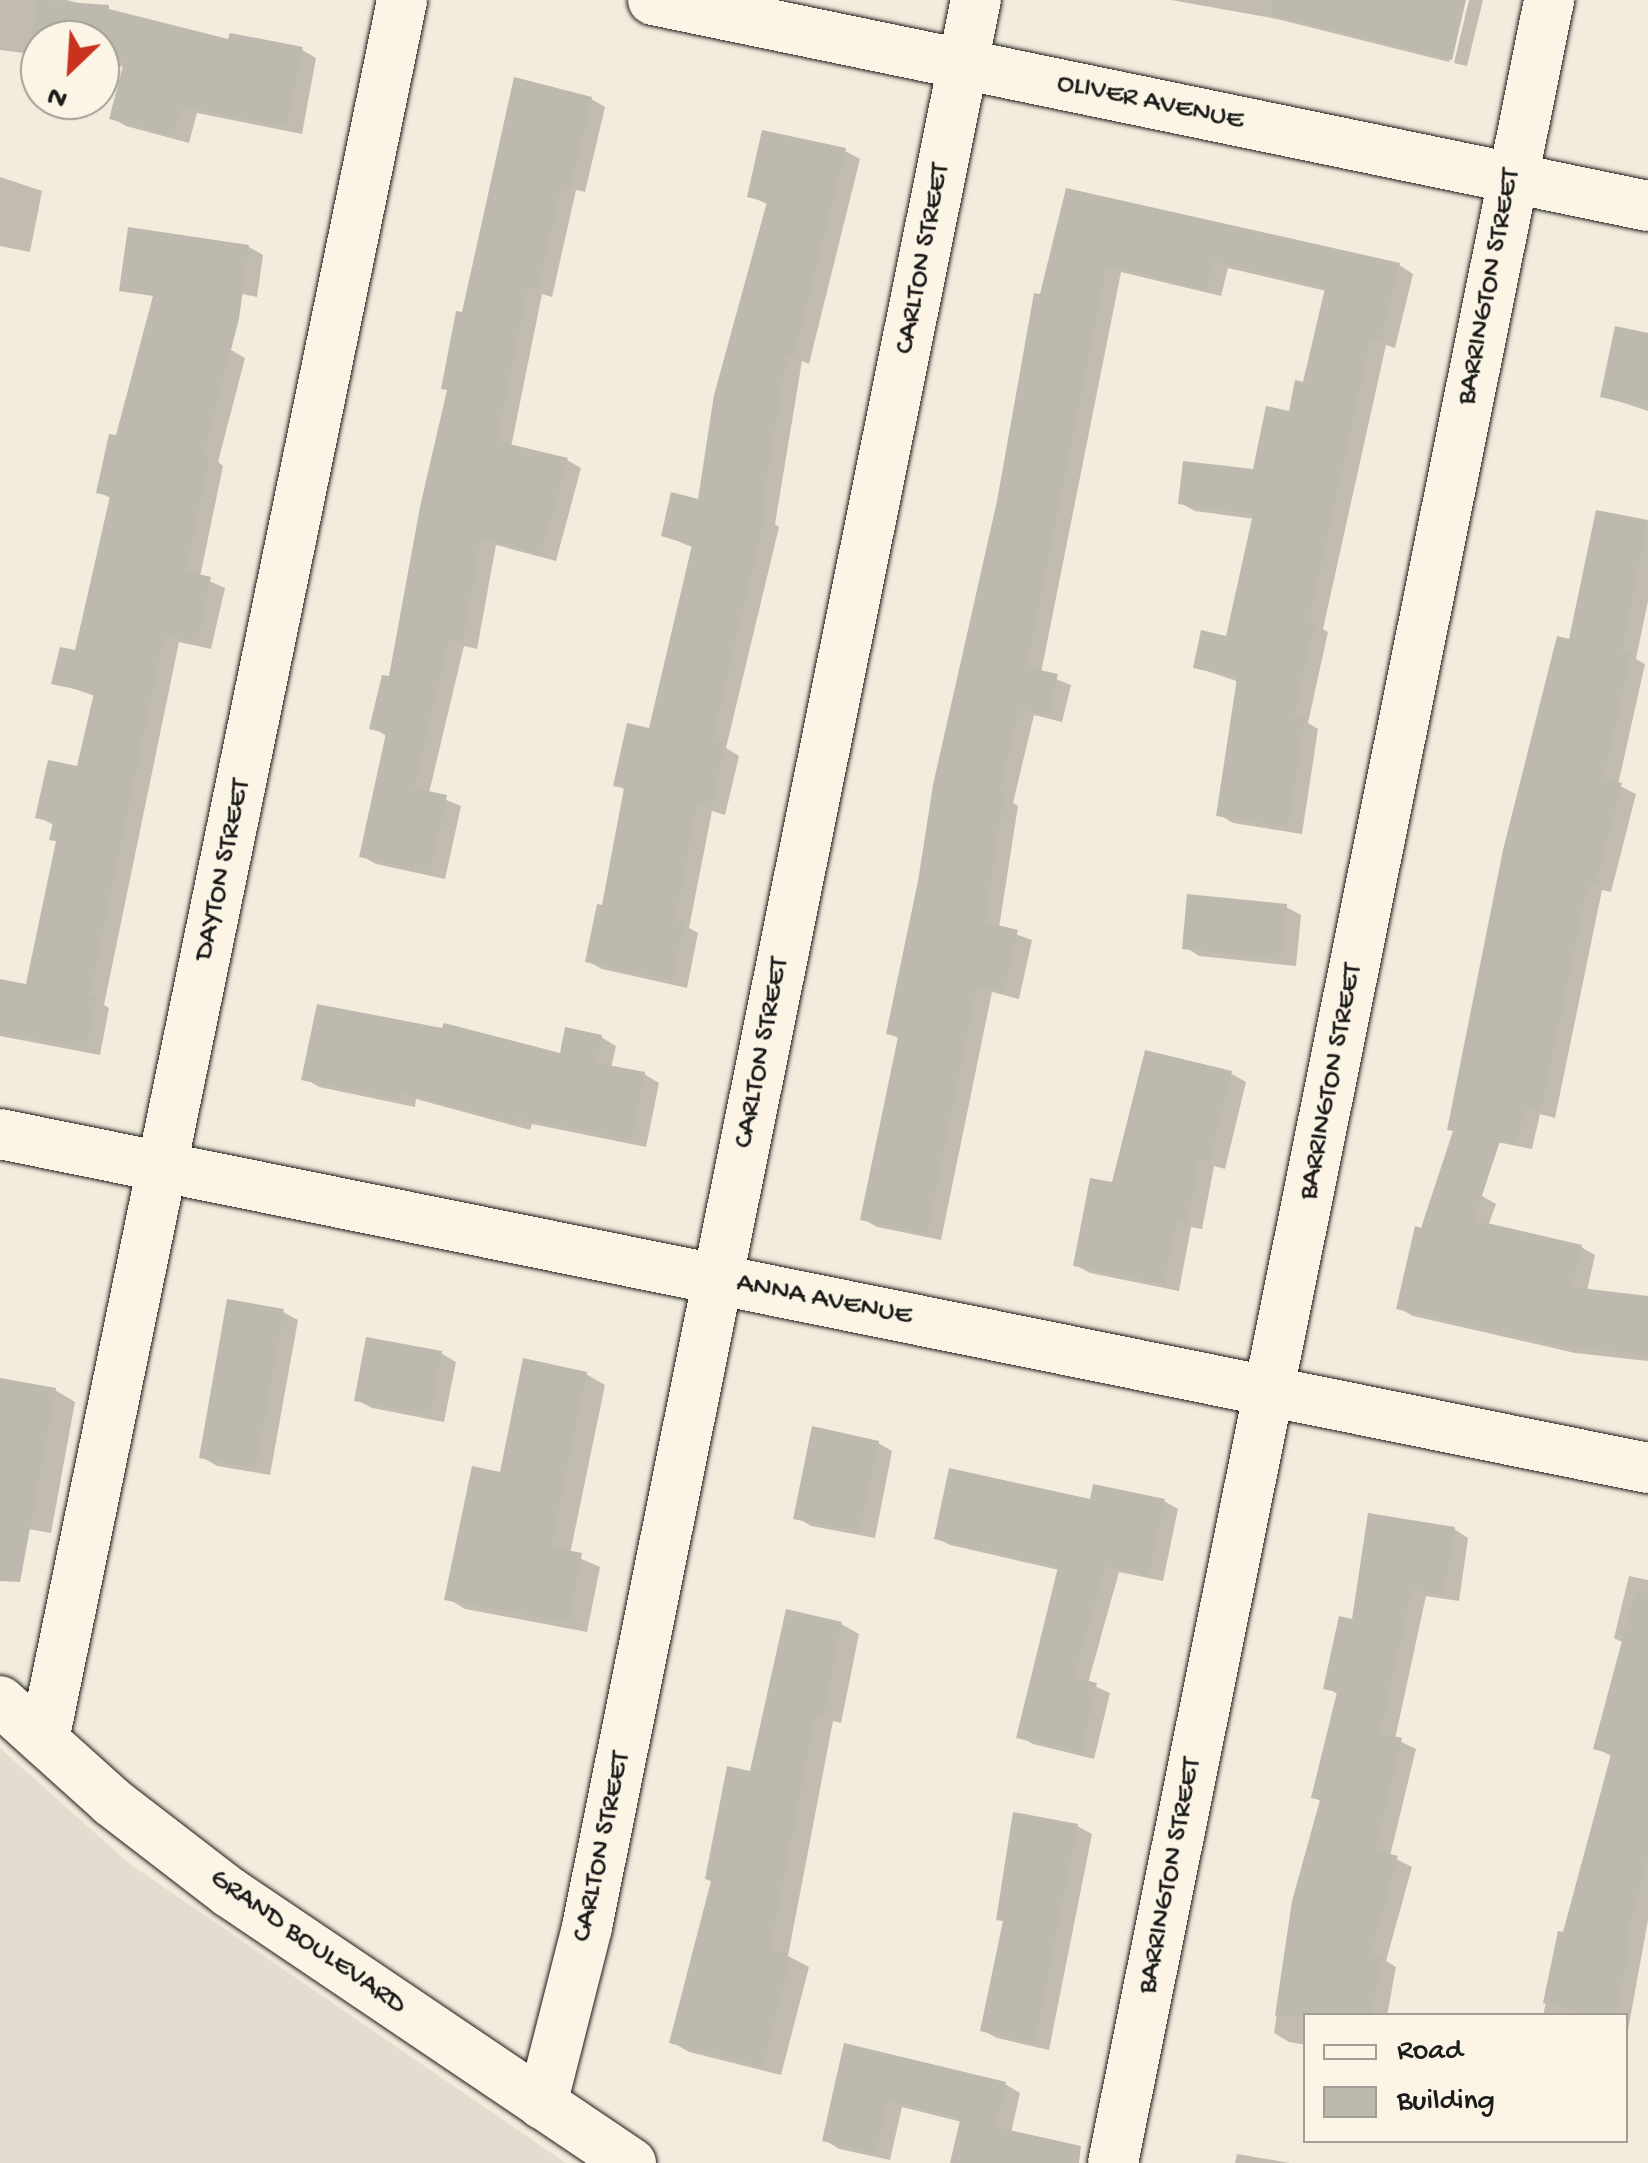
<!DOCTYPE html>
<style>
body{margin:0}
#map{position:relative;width:1648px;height:2163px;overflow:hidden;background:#f3ecdd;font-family:"Gochi Hand",sans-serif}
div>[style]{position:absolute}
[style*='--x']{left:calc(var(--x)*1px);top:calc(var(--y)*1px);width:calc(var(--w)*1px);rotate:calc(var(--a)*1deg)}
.built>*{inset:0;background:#e3ddcf}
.shadow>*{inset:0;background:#0003}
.building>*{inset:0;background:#beb9ae}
.roads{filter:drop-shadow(0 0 2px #1c1c1c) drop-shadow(0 0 2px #1c1c1c)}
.minor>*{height:50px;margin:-25px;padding:0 25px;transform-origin:25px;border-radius:25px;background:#fcf5e5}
span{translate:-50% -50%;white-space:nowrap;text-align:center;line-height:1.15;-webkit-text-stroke:10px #fcf5e5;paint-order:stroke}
.street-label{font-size:28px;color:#1c1c1c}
.legend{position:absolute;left:1303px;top:2013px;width:325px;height:130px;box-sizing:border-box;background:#fcf5e5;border:2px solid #a29e95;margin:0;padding:12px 18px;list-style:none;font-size:30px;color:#1c1c1c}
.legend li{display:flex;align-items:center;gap:20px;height:50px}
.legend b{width:50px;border:2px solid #a29e95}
.north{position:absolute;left:20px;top:20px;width:100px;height:100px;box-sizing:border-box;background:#fcf5e5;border:2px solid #a29e95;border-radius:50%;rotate:205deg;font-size:28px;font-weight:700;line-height:40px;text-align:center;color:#1c1c1c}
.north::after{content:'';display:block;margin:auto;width:35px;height:45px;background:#c8321e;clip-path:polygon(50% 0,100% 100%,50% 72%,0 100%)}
</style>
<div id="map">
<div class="built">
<div style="clip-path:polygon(0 1748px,130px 1864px,566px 2163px,0 2163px)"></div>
</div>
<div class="shadow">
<div style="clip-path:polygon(0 0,67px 0,230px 42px,302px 50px,316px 58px,302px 134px,197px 113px,189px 143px,126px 126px,112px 118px,125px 67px,100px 63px,100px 40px,40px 40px,40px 55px,0 50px)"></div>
<div style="clip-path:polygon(1171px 0,1464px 0,1449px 62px,1277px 19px)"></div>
<div style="clip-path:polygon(1469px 0,1483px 0,1467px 66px,1454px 63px)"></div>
<div style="clip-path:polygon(591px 99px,605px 107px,585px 192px,576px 190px,552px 297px,542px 294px,511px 447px,567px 460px,581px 468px,556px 561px,496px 545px,477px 649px,464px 646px,429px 793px,461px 806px,445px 879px,376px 864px,362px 856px,388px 737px,372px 727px,391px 679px,463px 315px)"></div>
<div style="clip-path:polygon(845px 151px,860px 159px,809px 364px,802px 361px,775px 524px,779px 527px,726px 748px,739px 756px,725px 815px,712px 811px,689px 928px,698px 933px,687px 988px,602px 969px,587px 961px,604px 908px,626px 790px,616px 785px,651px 731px,694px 548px,663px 535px,700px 502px,769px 205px,750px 196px)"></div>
<div style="clip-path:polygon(0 177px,42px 191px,30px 252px,0 246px)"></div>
<div style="clip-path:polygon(1068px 191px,1399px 265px,1413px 274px,1395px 348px,1386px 345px,1323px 629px,1328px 632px,1308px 723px,1318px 729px,1302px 834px,1233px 823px,1218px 814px,1239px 682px,1196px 667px,1227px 638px,1254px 519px,1195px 511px,1180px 503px,1255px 472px,1305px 385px,1326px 291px,1228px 268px,1221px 296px,1121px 272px,1041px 673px,1071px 685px,1062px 722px,1034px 715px,1013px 803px,1018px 806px,999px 928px,1032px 940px,1019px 999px,992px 992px,941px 1240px,877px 1227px,863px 1219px,900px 1039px,888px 1033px)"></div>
<div style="clip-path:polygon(249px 247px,263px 255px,257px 297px,140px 274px)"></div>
<div style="clip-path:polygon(1648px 336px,1648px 411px,1603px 396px)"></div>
<div style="clip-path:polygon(231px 350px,245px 358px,218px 462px,223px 466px,200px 577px,225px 588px,211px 649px,179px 642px,104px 1005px,109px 1008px,100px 1055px,0 1036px,0 981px,28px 987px,58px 842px,53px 825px,38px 816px,79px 769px,95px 696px,54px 682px,77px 653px,112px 499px,99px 492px,118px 438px)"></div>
<div style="clip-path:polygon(1598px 512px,1648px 523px,1648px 601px,1636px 659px,1645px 664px,1618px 785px,1636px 794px,1611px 892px,1602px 890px,1555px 1118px,1540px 1114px,1532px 1149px,1465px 1136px)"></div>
<div style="clip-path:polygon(1286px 907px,1301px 915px,1296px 966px,1199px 956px,1185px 947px)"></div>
<div style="clip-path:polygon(601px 1037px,616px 1046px,611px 1068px,644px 1074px,659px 1083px,646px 1147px,532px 1124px,530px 1130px,416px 1099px,415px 1107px,319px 1087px,304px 1078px,562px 1056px)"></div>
<div style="clip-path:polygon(1147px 1053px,1232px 1074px,1246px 1082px,1225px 1169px,1214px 1166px,1202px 1229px,1191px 1227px,1179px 1291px,1090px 1273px,1076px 1265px,1114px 1185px)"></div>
<div style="clip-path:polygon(1482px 1196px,1496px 1204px,1488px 1226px,1581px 1247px,1595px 1255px,1587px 1291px,1648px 1299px,1648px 1361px,1575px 1353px,1413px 1316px,1399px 1308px,1423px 1231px)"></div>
<div style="clip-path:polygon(283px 1312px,298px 1320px,270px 1475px,217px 1466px,202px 1457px)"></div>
<div style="clip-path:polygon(441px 1353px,456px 1362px,444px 1422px,372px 1408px,357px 1400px)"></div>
<div style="clip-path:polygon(586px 1374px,605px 1385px,570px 1554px,600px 1567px,587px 1632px,465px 1609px,447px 1598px,502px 1475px)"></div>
<div style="clip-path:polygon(0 1380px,55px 1390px,75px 1402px,51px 1533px,0 1524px)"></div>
<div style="clip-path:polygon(878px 1443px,892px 1451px,875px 1538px,811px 1526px,796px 1517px)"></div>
<div style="clip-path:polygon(1164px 1501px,1178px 1509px,1163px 1581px,1119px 1572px,1088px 1683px,1110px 1693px,1094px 1759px,1033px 1744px,1019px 1736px,1059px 1570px,950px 1545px,937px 1538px,1092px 1502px)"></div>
<div style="clip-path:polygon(1454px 1529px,1468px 1538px,1459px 1601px,1426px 1596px,1395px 1739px,1416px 1749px,1390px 1856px,1412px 1867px,1386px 1961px,1396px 1967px,1387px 2016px,1306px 2016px,1306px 2045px,1289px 2042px,1274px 2033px,1294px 1901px,1322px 1802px,1314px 1797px,1339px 1695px,1326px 1687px,1354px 1622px)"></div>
<div style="clip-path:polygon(1629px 1576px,1648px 1580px,1648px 1920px,1626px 2041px,1626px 2016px,1543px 2016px,1560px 1933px,1565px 1934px,1613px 1757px,1596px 1748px,1624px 1643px,1614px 1638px)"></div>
<div style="clip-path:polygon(841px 1624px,859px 1634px,841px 1723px,833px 1721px,788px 1956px,809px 1967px,781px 2075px,689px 2052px,672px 2042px,714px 1881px,752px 1774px)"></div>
<div style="clip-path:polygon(1077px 1826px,1092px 1834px,1049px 2050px,997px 2038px,982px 2030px)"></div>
<div style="clip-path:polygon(846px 2046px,1005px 2084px,1020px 2093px,1011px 2133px,1031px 2163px,953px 2163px,962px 2122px,902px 2107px,890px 2160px,839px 2149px,825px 2140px)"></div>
<div style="clip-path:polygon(1237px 2154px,1290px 2163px,1235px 2163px)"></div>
</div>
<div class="building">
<div style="clip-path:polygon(37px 0,109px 5px,109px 9px,228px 39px,230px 33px,303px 47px,287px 127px,182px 107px,174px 136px,109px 119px,124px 62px,100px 58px,100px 40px,40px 40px,40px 49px,30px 48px)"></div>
<div style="clip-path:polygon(1272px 0,1466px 0,1452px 60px,1270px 15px)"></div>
<div style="clip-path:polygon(514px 77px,592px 97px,571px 186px,562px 184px,538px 290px,528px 288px,497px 441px,568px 458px,541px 555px,481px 538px,463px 642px,449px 640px,414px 788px,447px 795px,430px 873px,359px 857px,386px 733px,369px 729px,382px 675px,389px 676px,420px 507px,447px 390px,441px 389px,456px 311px,462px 312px)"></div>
<div style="clip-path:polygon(762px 130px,846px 148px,794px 357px,787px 355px,761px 515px,765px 516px,712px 742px,725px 745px,711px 808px,697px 805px,675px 921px,684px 923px,672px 981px,585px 962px,597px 904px,602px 905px,624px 788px,613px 786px,627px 723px,649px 728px,692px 545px,661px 536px,671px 492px,698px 499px,714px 395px,767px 202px,747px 197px)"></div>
<div style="clip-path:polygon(1066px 188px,1400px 263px,1381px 341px,1371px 339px,1309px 620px,1315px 622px,1294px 717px,1305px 718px,1288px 827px,1216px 816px,1237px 678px,1193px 668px,1201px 630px,1226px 636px,1253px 514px,1178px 504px,1183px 461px,1253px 469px,1266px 406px,1289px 411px,1295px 380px,1303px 382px,1325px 288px,1213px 261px,1206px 290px,1107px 266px,1027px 667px,1058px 674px,1048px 716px,1019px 709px,999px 794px,1004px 795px,985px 922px,1018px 930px,1004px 992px,977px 986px,927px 1234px,860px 1220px,898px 1037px,886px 1034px,918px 881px,933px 785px,997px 501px,1034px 293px,1040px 294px)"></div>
<div style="clip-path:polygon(128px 227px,249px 245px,239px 319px,204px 454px,210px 456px,186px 571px,211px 577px,197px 643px,164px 635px,90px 996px,96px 997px,86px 1049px,0 1032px,0 979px,26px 984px,56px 841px,49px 840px,53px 822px,35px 818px,48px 760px,77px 766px,94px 693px,51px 684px,60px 647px,75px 650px,110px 496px,96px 493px,109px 434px,116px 435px,153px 296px,119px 291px)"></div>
<div style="clip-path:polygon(1615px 326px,1648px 333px,1648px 408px,1600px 397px)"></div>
<div style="clip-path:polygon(1596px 510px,1648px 520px,1622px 651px,1632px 653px,1604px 778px,1622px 783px,1596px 885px,1588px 883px,1541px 1112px,1525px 1108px,1517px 1145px,1500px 1141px,1474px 1220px,1582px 1245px,1572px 1287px,1648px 1296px,1648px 1355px,1559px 1346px,1396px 1309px,1415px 1226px,1421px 1228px,1453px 1131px,1447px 1130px,1503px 850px,1557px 636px,1569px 639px)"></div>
<div style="clip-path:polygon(1187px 894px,1287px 904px,1281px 959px,1182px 949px)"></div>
<div style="clip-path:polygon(317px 1004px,442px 1028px,444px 1023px,560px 1053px,565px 1027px,602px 1035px,597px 1063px,645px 1072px,632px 1140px,517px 1117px,516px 1123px,402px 1093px,400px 1100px,301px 1080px)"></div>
<div style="clip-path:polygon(1145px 1050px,1232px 1071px,1210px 1162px,1199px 1160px,1187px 1223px,1177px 1220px,1164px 1284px,1073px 1266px,1090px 1178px,1112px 1182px)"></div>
<div style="clip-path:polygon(227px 1299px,284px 1309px,256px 1469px,199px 1458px)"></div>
<div style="clip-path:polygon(366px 1337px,442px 1351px,430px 1415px,354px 1401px)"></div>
<div style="clip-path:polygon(523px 1358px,587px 1372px,551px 1547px,582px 1553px,569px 1623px,444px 1600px,472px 1466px,500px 1472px)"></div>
<div style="clip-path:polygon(0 1378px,56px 1388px,20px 1582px,0 1581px)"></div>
<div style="clip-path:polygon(812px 1426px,879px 1441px,860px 1532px,793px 1519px)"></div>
<div style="clip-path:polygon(949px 1468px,1090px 1499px,1093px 1484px,1165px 1499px,1149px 1575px,1106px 1566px,1074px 1677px,1097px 1683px,1081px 1753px,1016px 1738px,1058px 1567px,934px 1539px)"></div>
<div style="clip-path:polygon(1368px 1513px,1455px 1527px,1444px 1595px,1412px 1590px,1380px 1733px,1402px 1738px,1376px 1850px,1398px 1856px,1371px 1954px,1382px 1956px,1371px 2016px,1275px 2016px,1292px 1901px,1320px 1800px,1311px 1798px,1337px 1692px,1323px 1689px,1339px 1616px,1352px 1619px)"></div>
<div style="clip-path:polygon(1635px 1592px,1648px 1593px,1648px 1857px,1625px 1944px,1630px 1945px,1615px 2016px,1600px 2016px,1543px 2003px,1558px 1931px,1563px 1932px,1611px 1754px,1593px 1749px)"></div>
<div style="clip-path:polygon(786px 1609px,842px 1622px,824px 1715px,816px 1713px,770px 1949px,788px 1953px,788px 1970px,763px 2067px,669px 2043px,711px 1881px,705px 1879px,727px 1766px,750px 1771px)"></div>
<div style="clip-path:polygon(1013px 1812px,1078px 1824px,1035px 2044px,980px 2031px,1003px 1921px,996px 1920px)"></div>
<div style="clip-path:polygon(844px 2043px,1006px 2082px,996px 2127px,1081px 2146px,1079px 2163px,950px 2163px,960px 2120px,979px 2124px,888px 2101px,876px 2154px,822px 2141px)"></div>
</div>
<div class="roads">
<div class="minor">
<div style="--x:653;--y:0;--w:1016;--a:11.7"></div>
<div style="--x:0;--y:1134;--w:1682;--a:11.46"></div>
<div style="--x:0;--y:1701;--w:151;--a:42"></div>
<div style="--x:112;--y:1802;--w:148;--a:37.6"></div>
<div style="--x:229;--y:1892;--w:485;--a:34"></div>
<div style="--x:44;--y:1740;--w:1776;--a:-78.37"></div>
<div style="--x:542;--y:2104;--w:183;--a:-75.7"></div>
<div style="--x:587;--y:1927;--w:1966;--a:-78.59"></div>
<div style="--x:1113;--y:2163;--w:2207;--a:-78.6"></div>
</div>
</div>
<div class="street-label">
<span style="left:1150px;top:103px;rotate:12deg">OLIVER AVENUE</span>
<span style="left:924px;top:259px;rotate:-79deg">CARLTON STREET</span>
<span style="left:1490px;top:287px;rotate:-79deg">BARRINGTON STREET</span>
<span style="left:224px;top:870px;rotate:-78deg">DAYTON STREET</span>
<span style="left:763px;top:1053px;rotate:-79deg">CARLTON STREET</span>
<span style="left:1332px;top:1082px;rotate:-79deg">BARRINGTON STREET</span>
<span style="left:824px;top:1301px;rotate:11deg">ANNA AVENUE</span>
<span style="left:603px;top:1847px;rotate:-78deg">CARLTON STREET</span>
<span style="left:1171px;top:1876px;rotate:-79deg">BARRINGTON STREET</span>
<span style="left:307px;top:1943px;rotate:35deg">GRAND BOULEVARD</span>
</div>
<ul class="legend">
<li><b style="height:12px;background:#fcf5e5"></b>Road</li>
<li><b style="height:28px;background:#beb9ae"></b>Building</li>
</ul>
<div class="north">N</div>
</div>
